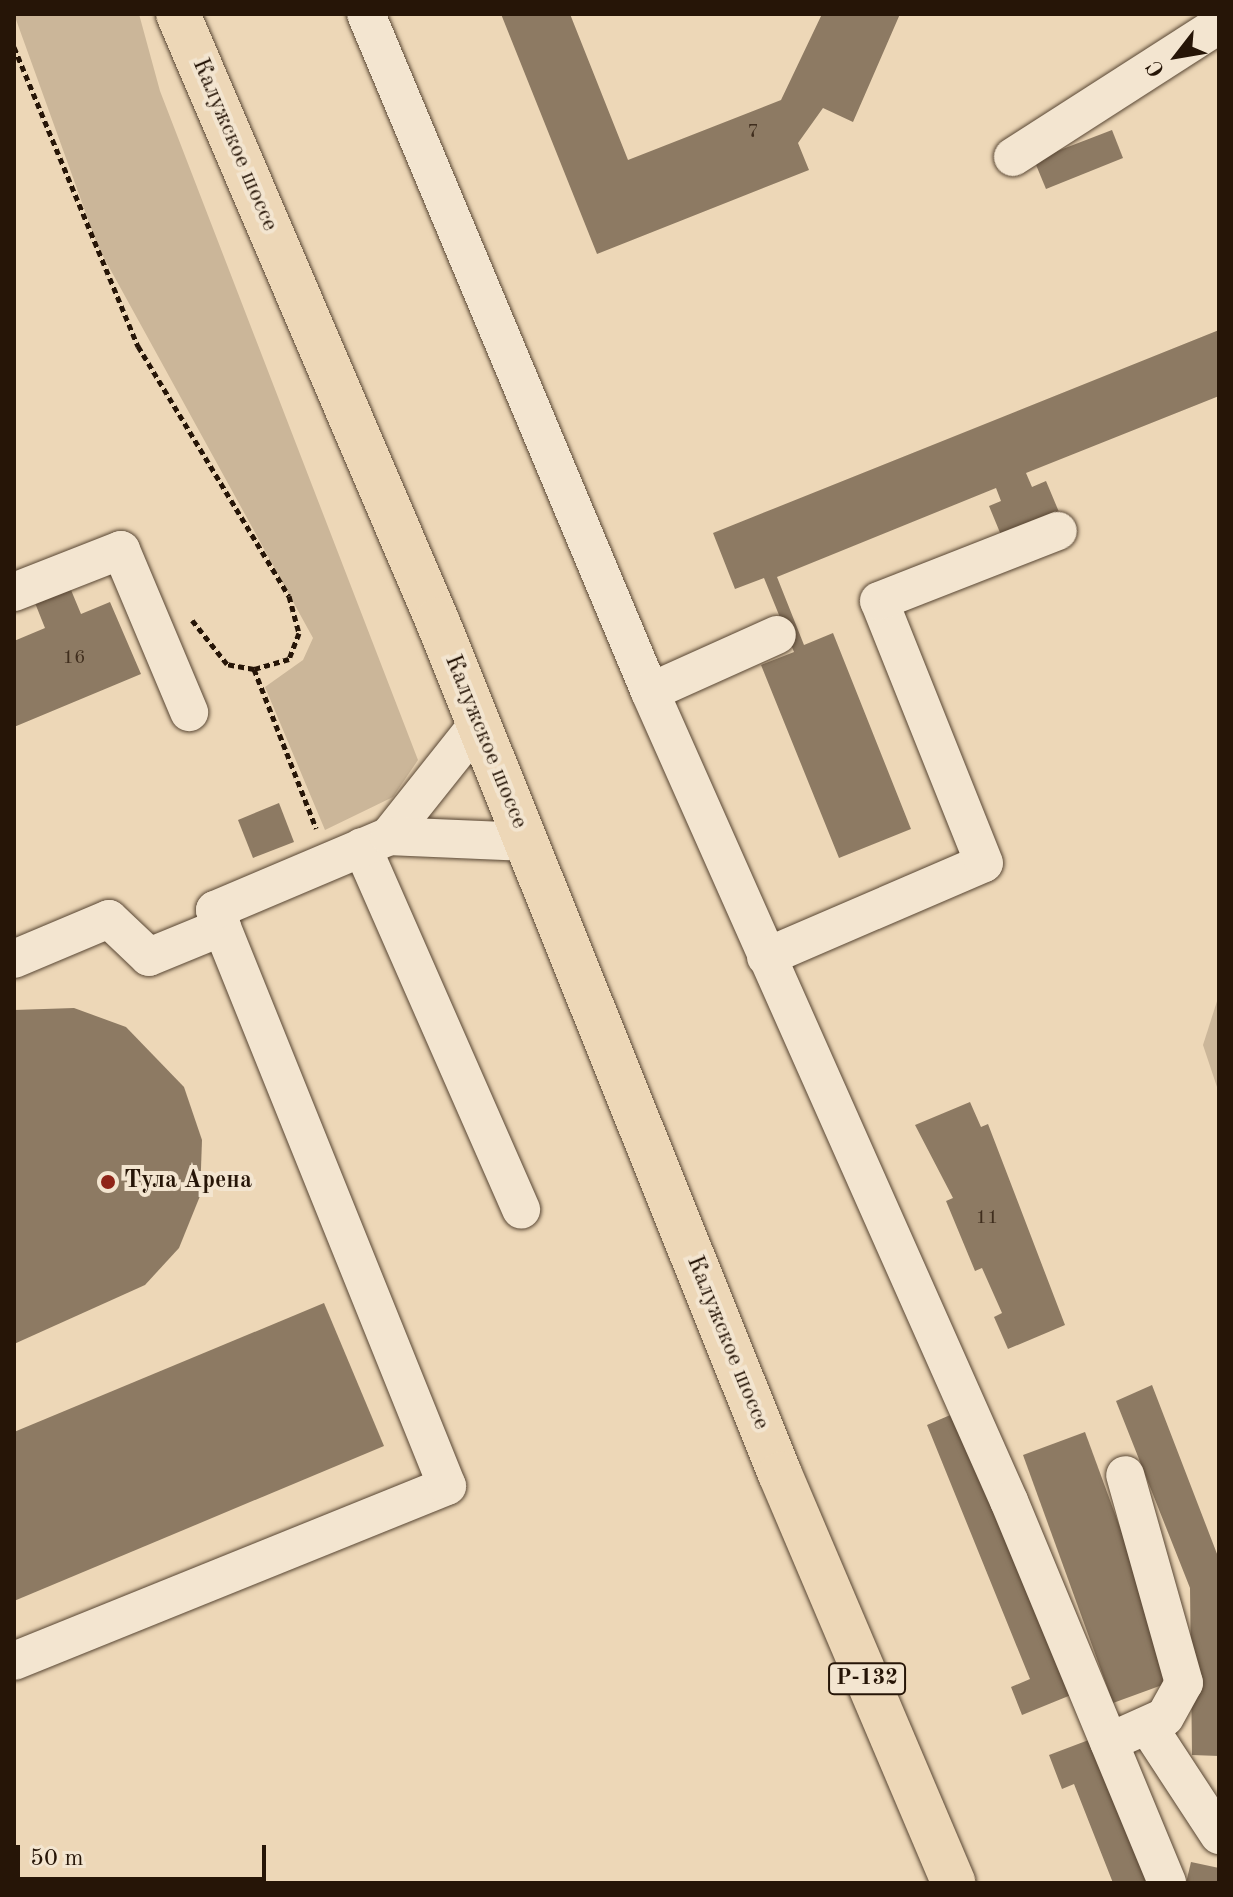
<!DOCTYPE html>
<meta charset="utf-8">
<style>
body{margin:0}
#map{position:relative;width:1233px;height:1897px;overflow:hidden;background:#edd7b7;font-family:"Old Standard TT",serif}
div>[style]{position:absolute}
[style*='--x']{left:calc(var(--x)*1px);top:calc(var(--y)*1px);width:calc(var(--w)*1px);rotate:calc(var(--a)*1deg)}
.green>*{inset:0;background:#cbb699}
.building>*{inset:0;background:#8d7a63}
.path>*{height:5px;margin-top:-2.5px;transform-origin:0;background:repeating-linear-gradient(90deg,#261507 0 6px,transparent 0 10px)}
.roads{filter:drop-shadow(0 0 2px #584633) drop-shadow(0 0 2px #584633)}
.minor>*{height:38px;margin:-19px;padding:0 19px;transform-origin:19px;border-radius:19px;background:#f3e5d0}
.major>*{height:44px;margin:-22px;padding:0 22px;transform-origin:22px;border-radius:22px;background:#edd7b7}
.dots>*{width:22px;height:22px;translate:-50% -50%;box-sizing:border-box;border:4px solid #f3e5d0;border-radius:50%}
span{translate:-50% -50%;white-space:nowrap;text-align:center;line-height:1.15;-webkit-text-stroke:8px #f3e5d0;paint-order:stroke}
.number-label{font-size:20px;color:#402e1e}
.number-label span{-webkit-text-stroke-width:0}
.shield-label span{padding:2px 6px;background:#f3e5d0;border:2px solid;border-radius:6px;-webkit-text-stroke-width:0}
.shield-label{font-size:22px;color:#261507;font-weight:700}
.street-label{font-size:24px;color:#261507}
.poi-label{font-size:24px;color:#261507;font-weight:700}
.left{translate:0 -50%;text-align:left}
.frame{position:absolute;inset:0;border:16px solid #261507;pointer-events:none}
.north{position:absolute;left:1137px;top:16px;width:80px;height:80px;-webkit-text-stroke:6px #f3e5d0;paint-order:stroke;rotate:239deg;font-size:22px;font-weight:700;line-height:32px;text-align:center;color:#261507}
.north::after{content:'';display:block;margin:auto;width:28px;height:36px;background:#261507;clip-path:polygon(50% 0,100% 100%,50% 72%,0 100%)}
.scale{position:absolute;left:16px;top:1845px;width:250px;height:36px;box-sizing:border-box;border:4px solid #261507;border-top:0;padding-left:10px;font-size:24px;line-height:28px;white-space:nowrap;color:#261507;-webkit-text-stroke:6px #f3e5d0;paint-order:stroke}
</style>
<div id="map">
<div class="green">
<div style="clip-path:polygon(14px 14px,139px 14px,160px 91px,418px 760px,393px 797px,325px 830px,265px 687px,303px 660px,313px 638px,98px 247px)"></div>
<div style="clip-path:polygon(1219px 995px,1219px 1093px,1203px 1045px)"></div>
</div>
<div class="building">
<div style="clip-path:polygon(501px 14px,570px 14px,628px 160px,781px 100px,822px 14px,900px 14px,853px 122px,823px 108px,798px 143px,809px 170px,597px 254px)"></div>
<div style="clip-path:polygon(1112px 130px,1123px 158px,1046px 189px,1034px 160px)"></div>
<div style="clip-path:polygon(1219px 330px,1219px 396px,1026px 473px,1032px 487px,1046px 481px,1059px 512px,1001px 535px,989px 506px,1001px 501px,996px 488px,777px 577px,804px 645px,833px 633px,911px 829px,839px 858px,761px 665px,794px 652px,764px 578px,735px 589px,713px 533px)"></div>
<div style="clip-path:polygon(66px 578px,81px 614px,110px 602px,141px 674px,14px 727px,14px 641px,45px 628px,31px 593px)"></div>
<div style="clip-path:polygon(279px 803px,294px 842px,253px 858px,238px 820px)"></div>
<div style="clip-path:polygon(74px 1008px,126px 1027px,184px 1087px,202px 1140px,200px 1196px,179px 1248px,145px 1285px,14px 1344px,14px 1010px)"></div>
<div style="clip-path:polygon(970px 1102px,981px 1127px,988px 1124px,1065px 1325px,1008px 1349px,994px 1317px,1002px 1313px,982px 1268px,975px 1271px,946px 1201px,953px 1198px,915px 1125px)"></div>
<div style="clip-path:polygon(324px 1303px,384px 1446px,14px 1601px,14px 1432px)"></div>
<div style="clip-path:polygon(1152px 1385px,1219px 1559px,1219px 1756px,1192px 1755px,1190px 1588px,1116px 1401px)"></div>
<div style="clip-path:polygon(955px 1413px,1071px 1695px,1022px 1715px,1011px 1687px,1030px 1679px,927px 1425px)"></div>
<div style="clip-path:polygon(1085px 1432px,1176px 1680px,1113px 1703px,1023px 1455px)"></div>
<div style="clip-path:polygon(1094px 1738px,1152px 1883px,1113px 1883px,1074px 1784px,1062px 1789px,1049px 1755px)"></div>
<div style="clip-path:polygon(1191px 1862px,1219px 1868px,1219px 1883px,1186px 1883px)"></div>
</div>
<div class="path">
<div style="--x:14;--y:47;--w:324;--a:67.5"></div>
<div style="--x:138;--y:346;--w:292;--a:58.9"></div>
<div style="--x:289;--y:596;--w:38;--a:75"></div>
<div style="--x:299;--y:633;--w:28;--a:111"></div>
<div style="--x:289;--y:659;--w:36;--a:164"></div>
<div style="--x:254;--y:669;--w:27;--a:-170"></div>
<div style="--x:227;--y:664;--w:56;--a:-128.5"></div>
<div style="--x:254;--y:669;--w:171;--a:68.7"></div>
</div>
<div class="roads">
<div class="minor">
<div style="--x:366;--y:14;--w:735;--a:67.27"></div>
<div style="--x:650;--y:692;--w:885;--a:66.07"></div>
<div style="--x:1009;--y:1501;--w:413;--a:67.5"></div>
<div style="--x:1013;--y:157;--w:245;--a:-32.7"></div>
<div style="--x:14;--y:592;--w:115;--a:-21.4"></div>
<div style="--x:121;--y:550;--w:176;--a:67.2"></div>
<div style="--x:650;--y:692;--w:139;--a:-24.2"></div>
<div style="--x:389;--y:836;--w:143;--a:-51.5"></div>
<div style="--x:362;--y:847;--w:396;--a:66.3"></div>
<div style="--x:766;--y:957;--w:237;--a:-23.3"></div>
<div style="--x:984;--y:863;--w:282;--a:-111.8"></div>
<div style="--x:879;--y:601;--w:192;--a:-21.4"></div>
<div style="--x:14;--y:959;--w:103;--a:-22.8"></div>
<div style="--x:109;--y:919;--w:55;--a:43.5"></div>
<div style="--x:149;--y:957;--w:79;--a:-22.3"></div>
<div style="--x:14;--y:1661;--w:467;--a:-22"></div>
<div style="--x:447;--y:1486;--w:621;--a:-111.94"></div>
<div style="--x:215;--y:910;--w:189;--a:-23"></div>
<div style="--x:389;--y:836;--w:137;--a:2.5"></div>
<div style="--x:1149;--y:1728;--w:128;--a:56.8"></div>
<div style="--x:1109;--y:1742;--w:61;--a:-24.1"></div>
<div style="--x:1165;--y:1717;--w:39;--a:-61"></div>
<div style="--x:1184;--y:1683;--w:216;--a:-105.8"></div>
</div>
<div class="major">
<div style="--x:178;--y:14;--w:659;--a:66.86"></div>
<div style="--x:437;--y:620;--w:920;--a:68.12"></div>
<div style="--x:780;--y:1474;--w:444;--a:67"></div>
</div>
</div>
<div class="dots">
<div style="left:108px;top:1182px;background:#8f2418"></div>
</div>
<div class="number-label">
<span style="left:753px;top:132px">7</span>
<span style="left:74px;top:658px">16</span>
<span style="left:987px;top:1218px">11</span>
</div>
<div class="shield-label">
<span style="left:867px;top:1679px">Р-132</span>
</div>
<div class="street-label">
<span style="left:234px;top:145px;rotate:67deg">Калужское шоссе</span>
<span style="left:485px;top:742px;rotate:68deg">Калужское шоссе</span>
<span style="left:727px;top:1343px;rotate:68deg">Калужское шоссе</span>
</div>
<div class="poi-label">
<span class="left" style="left:124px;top:1182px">Тула Арена</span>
</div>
<div class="frame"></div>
<div class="north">С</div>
<div class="scale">50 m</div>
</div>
